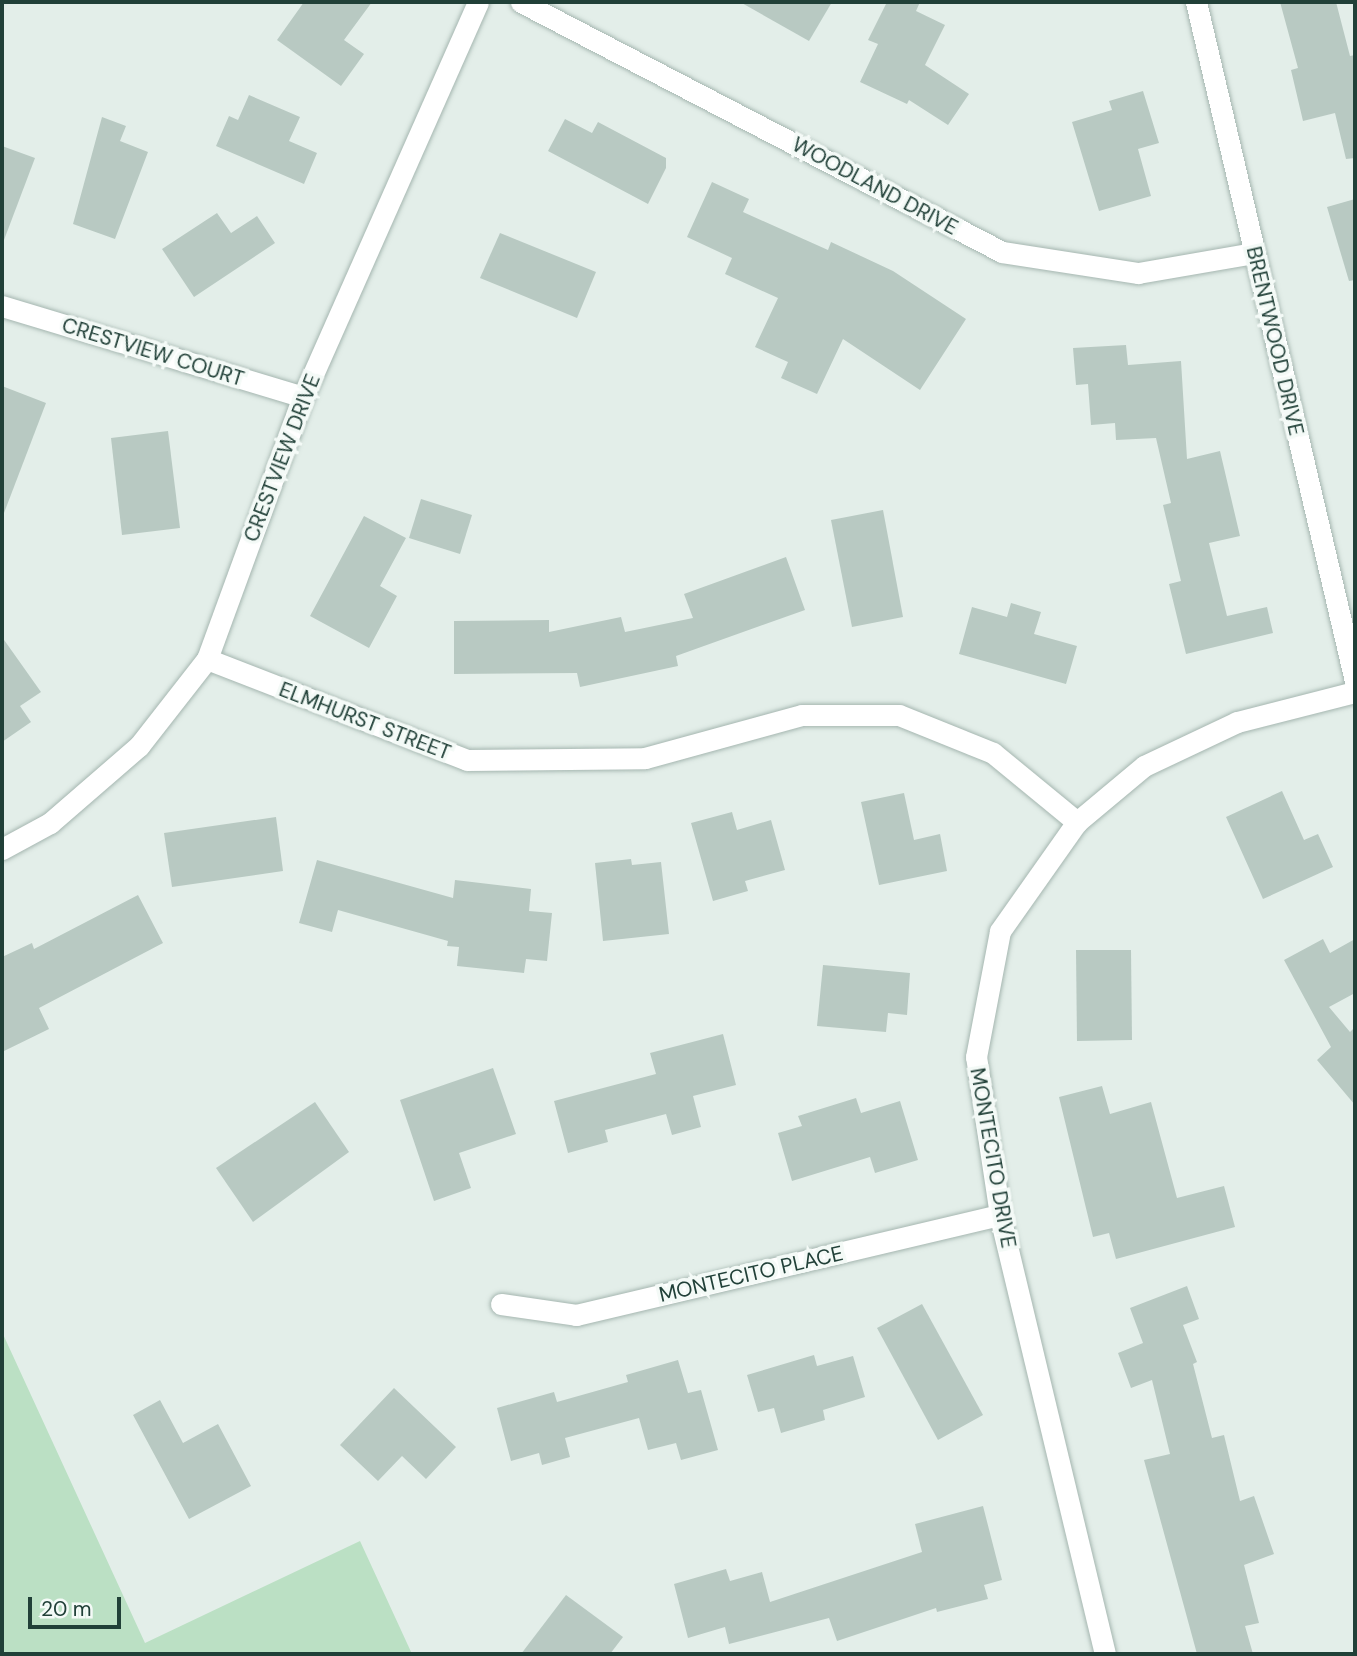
<!DOCTYPE html>
<style>
body{margin:0}
#map{position:relative;width:1357px;height:1656px;overflow:hidden;background:#e3eee9;font-family:"DM Sans",sans-serif}
div>[style]{position:absolute}
[style*='--x']{left:calc(var(--x)*1px);top:calc(var(--y)*1px);width:calc(var(--w)*1px);rotate:calc(var(--a)*1deg)}
.green>*{inset:0;background:#bbe0c4}
.building>*{inset:0;background:#b8c9c2}
.roads{filter:drop-shadow(0 0 2px #a5b6b0) drop-shadow(0 0 2px #a5b6b0)}
.minor>*{height:21px;margin:-10.5px;padding:0 10.5px;transform-origin:10.5px;border-radius:10.5px;background:#fff}
span{translate:-50% -50%;white-space:nowrap;text-align:center;line-height:1.15;-webkit-text-stroke:7px #f4faf7;paint-order:stroke}
.street-label{font-size:21px;color:#214038}
.frame{position:absolute;inset:0;border:4px solid #214038;pointer-events:none}
.scale{position:absolute;left:28px;top:1597px;width:93px;height:32px;box-sizing:border-box;border:4px solid #214038;border-top:0;padding-left:9px;font-size:21px;line-height:24px;white-space:nowrap;color:#214038;-webkit-text-stroke:5px #f4faf7;paint-order:stroke}
</style>
<div id="map">
<div class="green">
<div style="clip-path:polygon(2px 1332px,145px 1643px,360px 1541px,412px 1654px,2px 1654px)"></div>
</div>
<div class="building">
<div style="clip-path:polygon(304px 2px,372px 2px,344px 40px,364px 54px,341px 86px,277px 40px)"></div>
<div style="clip-path:polygon(740px 2px,832px 2px,809px 41px)"></div>
<div style="clip-path:polygon(887px 2px,920px 2px,916px 11px,945px 25px,925px 65px,969px 94px,948px 125px,909px 100px,907px 104px,860px 82px,878px 44px,868px 40px)"></div>
<div style="clip-path:polygon(1280px 2px,1336px 2px,1350px 56px,1355px 55px,1355px 158px,1346px 159px,1335px 113px,1303px 121px,1291px 70px,1298px 68px)"></div>
<div style="clip-path:polygon(1143px 91px,1159px 143px,1138px 149px,1151px 196px,1099px 211px,1072px 122px,1112px 110px,1109px 101px)"></div>
<div style="clip-path:polygon(249px 95px,300px 117px,289px 141px,317px 153px,304px 184px,216px 146px,229px 116px,238px 120px)"></div>
<div style="clip-path:polygon(102px 117px,126px 126px,120px 141px,148px 152px,115px 239px,73px 224px)"></div>
<div style="clip-path:polygon(565px 119px,592px 133px,598px 122px,666px 158px,666px 168px,648px 204px,548px 151px)"></div>
<div style="clip-path:polygon(2px 146px,35px 158px,4px 240px,2px 239px)"></div>
<div style="clip-path:polygon(712px 182px,749px 199px,743px 212px,828px 250px,831px 242px,893px 271px,966px 319px,920px 390px,843px 339px,817px 394px,781px 378px,788px 362px,755px 347px,778px 298px,725px 274px,732px 258px,687px 237px)"></div>
<div style="clip-path:polygon(1355px 199px,1355px 280px,1349px 281px,1327px 207px)"></div>
<div style="clip-path:polygon(217px 213px,231px 233px,257px 216px,275px 243px,194px 297px,162px 249px)"></div>
<div style="clip-path:polygon(500px 233px,596px 272px,577px 318px,480px 278px)"></div>
<div style="clip-path:polygon(1126px 345px,1128px 365px,1181px 361px,1187px 459px,1220px 451px,1240px 536px,1209px 543px,1227px 616px,1267px 607px,1273px 633px,1186px 654px,1169px 584px,1181px 581px,1163px 505px,1171px 503px,1156px 438px,1116px 440px,1115px 423px,1091px 425px,1088px 384px,1076px 385px,1073px 348px)"></div>
<div style="clip-path:polygon(2px 386px,46px 403px,4px 513px,2px 513px)"></div>
<div style="clip-path:polygon(168px 431px,180px 528px,122px 535px,111px 438px)"></div>
<div style="clip-path:polygon(421px 499px,472px 515px,460px 554px,409px 538px)"></div>
<div style="clip-path:polygon(883px 510px,903px 617px,852px 627px,831px 520px)"></div>
<div style="clip-path:polygon(364px 516px,406px 538px,380px 586px,397px 596px,369px 648px,310px 616px)"></div>
<div style="clip-path:polygon(786px 557px,805px 610px,676px 656px,678px 666px,580px 687px,577px 673px,454px 674px,454px 621px,549px 620px,549px 632px,621px 617px,625px 632px,693px 618px,684px 594px)"></div>
<div style="clip-path:polygon(1011px 603px,1041px 612px,1034px 634px,1077px 646px,1066px 684px,959px 654px,972px 607px,1007px 617px)"></div>
<div style="clip-path:polygon(2px 637px,41px 692px,20px 706px,31px 722px,2px 742px)"></div>
<div style="clip-path:polygon(1282px 791px,1304px 840px,1318px 834px,1333px 867px,1263px 899px,1226px 817px)"></div>
<div style="clip-path:polygon(904px 793px,914px 840px,940px 834px,947px 871px,879px 885px,861px 802px)"></div>
<div style="clip-path:polygon(732px 812px,737px 830px,771px 820px,785px 870px,745px 881px,748px 891px,713px 901px,691px 823px)"></div>
<div style="clip-path:polygon(276px 817px,283px 871px,172px 887px,164px 833px)"></div>
<div style="clip-path:polygon(631px 859px,632px 865px,661px 862px,669px 934px,603px 941px,595px 863px)"></div>
<div style="clip-path:polygon(317px 860px,453px 898px,455px 880px,531px 889px,529px 911px,552px 913px,547px 961px,526px 959px,524px 973px,457px 966px,459px 947px,447px 946px,448px 941px,338px 910px,332px 932px,299px 923px)"></div>
<div style="clip-path:polygon(138px 895px,163px 943px,39px 1008px,49px 1029px,2px 1052px,2px 957px,32px 943px,34px 949px)"></div>
<div style="clip-path:polygon(1323px 939px,1330px 953px,1355px 939px,1355px 993px,1329px 1007px,1350px 1032px,1355px 1027px,1355px 1105px,1317px 1060px,1331px 1047px,1284px 960px)"></div>
<div style="clip-path:polygon(1076px 950px,1131px 950px,1132px 1040px,1077px 1041px)"></div>
<div style="clip-path:polygon(823px 965px,910px 973px,907px 1015px,888px 1013px,886px 1032px,817px 1026px)"></div>
<div style="clip-path:polygon(723px 1034px,736px 1085px,693px 1096px,701px 1127px,672px 1135px,666px 1114px,605px 1130px,608px 1142px,568px 1153px,554px 1101px,656px 1074px,650px 1053px)"></div>
<div style="clip-path:polygon(493px 1068px,516px 1134px,459px 1153px,471px 1188px,434px 1201px,400px 1100px)"></div>
<div style="clip-path:polygon(1102px 1086px,1110px 1114px,1151px 1102px,1177px 1198px,1224px 1186px,1235px 1227px,1116px 1259px,1109px 1233px,1093px 1237px,1059px 1097px)"></div>
<div style="clip-path:polygon(856px 1098px,861px 1113px,900px 1101px,918px 1160px,875px 1173px,870px 1157px,792px 1181px,778px 1133px,802px 1126px,798px 1116px)"></div>
<div style="clip-path:polygon(315px 1102px,349px 1152px,253px 1222px,216px 1168px)"></div>
<div style="clip-path:polygon(1187px 1286px,1199px 1319px,1183px 1325px,1197px 1362px,1193px 1364px,1212px 1438px,1224px 1435px,1240px 1501px,1254px 1496px,1274px 1554px,1244px 1565px,1259px 1623px,1245px 1626px,1253px 1654px,1197px 1654px,1144px 1460px,1170px 1454px,1152px 1380px,1131px 1388px,1118px 1353px,1143px 1343px,1130px 1308px)"></div>
<div style="clip-path:polygon(922px 1304px,983px 1415px,938px 1440px,877px 1328px)"></div>
<div style="clip-path:polygon(814px 1355px,817px 1366px,853px 1356px,865px 1397px,823px 1410px,825px 1420px,781px 1433px,774px 1408px,758px 1412px,747px 1375px)"></div>
<div style="clip-path:polygon(678px 1360px,688px 1393px,701px 1390px,718px 1450px,681px 1460px,676px 1443px,648px 1450px,639px 1418px,565px 1438px,570px 1457px,542px 1465px,539px 1453px,511px 1461px,497px 1408px,554px 1392px,557px 1402px,628px 1382px,626px 1375px)"></div>
<div style="clip-path:polygon(394px 1388px,456px 1447px,426px 1479px,402px 1456px,378px 1481px,340px 1445px)"></div>
<div style="clip-path:polygon(160px 1400px,183px 1443px,218px 1424px,251px 1486px,189px 1519px,133px 1415px)"></div>
<div style="clip-path:polygon(983px 1506px,1002px 1580px,984px 1585px,988px 1599px,937px 1612px,936px 1608px,837px 1641px,829px 1618px,729px 1644px,725px 1627px,688px 1638px,674px 1584px,726px 1569px,730px 1581px,762px 1572px,770px 1602px,922px 1552px,915px 1524px)"></div>
<div style="clip-path:polygon(566px 1595px,623px 1637px,610px 1654px,521px 1654px)"></div>
</div>
<div class="roads">
<div class="minor">
<div style="--x:521;--y:2;--w:542;--a:27.46"></div>
<div style="--x:1002;--y:252;--w:138;--a:8.8"></div>
<div style="--x:1138;--y:273;--w:118;--a:-9.8"></div>
<div style="--x:1196;--y:2;--w:697;--a:76.82"></div>
<div style="--x:2;--y:306;--w:314;--a:16.8"></div>
<div style="--x:207;--y:659;--w:279;--a:21.2"></div>
<div style="--x:467;--y:760;--w:178;--a:-0.6"></div>
<div style="--x:645;--y:758;--w:163;--a:-15.3"></div>
<div style="--x:802;--y:715;--w:97;--a:0"></div>
<div style="--x:899;--y:715;--w:101;--a:22"></div>
<div style="--x:993;--y:753;--w:109;--a:39.4"></div>
<div style="--x:2;--y:849;--w:55;--a:-28.4"></div>
<div style="--x:50;--y:823;--w:118;--a:-40.9"></div>
<div style="--x:139;--y:746;--w:110;--a:-52"></div>
<div style="--x:207;--y:659;--w:279;--a:-69.9"></div>
<div style="--x:303;--y:397;--w:432;--a:-66.1"></div>
<div style="--x:501;--y:1304;--w:76;--a:8.3"></div>
<div style="--x:576;--y:1315;--w:436;--a:-13.3"></div>
<div style="--x:1105;--y:1654;--w:451;--a:-103.5"></div>
<div style="--x:1000;--y:1215;--w:160;--a:-98.6"></div>
<div style="--x:976;--y:1057;--w:128;--a:-79.2"></div>
<div style="--x:1000;--y:931;--w:133;--a:-54.8"></div>
<div style="--x:1077;--y:822;--w:87;--a:-39.9"></div>
<div style="--x:1144;--y:766;--w:103;--a:-25.3"></div>
<div style="--x:1237;--y:722;--w:122;--a:-14.3"></div>
</div>
</div>
<div class="street-label">
<span style="left:875px;top:186px;rotate:28deg">WOODLAND DRIVE</span>
<span style="left:1275px;top:341px;rotate:77deg">BRENTWOOD DRIVE</span>
<span style="left:153px;top:352px;rotate:17deg">CRESTVIEW COURT</span>
<span style="left:282px;top:458px;rotate:-69deg">CRESTVIEW DRIVE</span>
<span style="left:365px;top:721px;rotate:21deg">ELMHURST STREET</span>
<span style="left:993px;top:1158px;rotate:80deg">MONTECITO DRIVE</span>
<span style="left:751px;top:1274px;rotate:-13deg">MONTECITO PLACE</span>
</div>
<div class="frame"></div>
<div class="scale">20 m</div>
</div>
